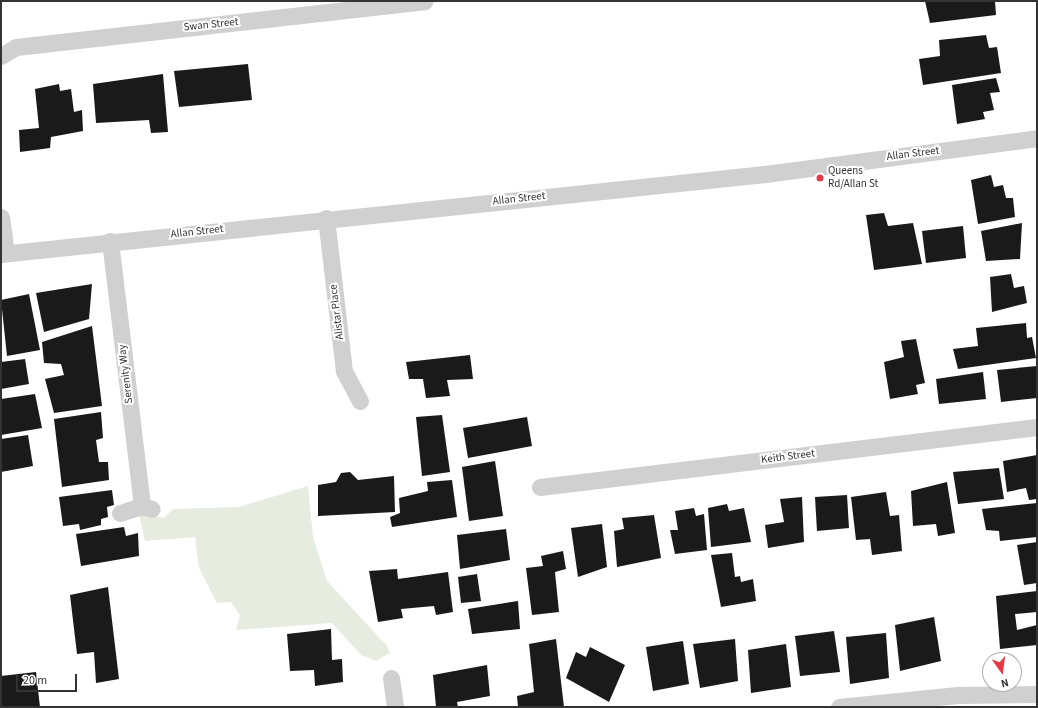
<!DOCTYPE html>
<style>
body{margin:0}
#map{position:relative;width:1038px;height:708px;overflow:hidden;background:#fff;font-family:"Source Sans 3",sans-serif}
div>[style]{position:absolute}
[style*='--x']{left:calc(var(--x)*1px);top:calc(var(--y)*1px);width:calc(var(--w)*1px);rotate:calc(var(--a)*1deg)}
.green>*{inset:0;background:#e6ecdf}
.building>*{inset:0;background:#1a1a1a}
.street>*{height:17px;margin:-8.5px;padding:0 8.5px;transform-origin:8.5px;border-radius:8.5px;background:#d0d0d0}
.dots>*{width:11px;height:11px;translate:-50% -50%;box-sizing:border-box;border:2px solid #fff;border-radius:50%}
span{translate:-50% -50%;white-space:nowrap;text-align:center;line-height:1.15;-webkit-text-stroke:4px #fff;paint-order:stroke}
.street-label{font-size:11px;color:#333}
.poi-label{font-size:11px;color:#333}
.left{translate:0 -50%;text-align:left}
.frame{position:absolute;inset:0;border:2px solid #333;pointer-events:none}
.north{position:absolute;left:982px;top:652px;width:40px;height:40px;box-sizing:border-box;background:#fff;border:1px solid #adadad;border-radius:50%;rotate:166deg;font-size:11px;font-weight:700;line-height:16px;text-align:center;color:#333}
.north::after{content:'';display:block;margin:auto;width:14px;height:18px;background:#e63946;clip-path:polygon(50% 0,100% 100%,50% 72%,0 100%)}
.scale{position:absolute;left:16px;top:674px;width:61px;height:18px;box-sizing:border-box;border:2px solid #333;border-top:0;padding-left:5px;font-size:12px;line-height:14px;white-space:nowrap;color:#333;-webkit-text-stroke:3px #fff;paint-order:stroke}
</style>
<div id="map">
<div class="green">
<div style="clip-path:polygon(308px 486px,313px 537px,327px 581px,387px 646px,390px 653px,376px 661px,361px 655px,332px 623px,236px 630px,240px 615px,231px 602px,217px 603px,199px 568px,195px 537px,145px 541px,139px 514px,164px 518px,173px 509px,239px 507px)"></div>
</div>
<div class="building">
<div style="clip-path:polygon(925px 1px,995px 1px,996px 15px,930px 23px)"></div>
<div style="clip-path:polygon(986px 35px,989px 48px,997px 47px,1001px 73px,923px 85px,919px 59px,940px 56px,939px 40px)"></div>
<div style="clip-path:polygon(248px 64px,252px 100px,179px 107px,174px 71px)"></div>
<div style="clip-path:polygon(163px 74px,168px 132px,151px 133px,149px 120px,96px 123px,93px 84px)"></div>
<div style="clip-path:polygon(996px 78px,1000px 92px,990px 93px,994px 110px,983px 112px,985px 119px,957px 124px,952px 85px)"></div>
<div style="clip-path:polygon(59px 84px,60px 91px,71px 89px,74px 112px,82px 110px,83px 131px,51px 137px,50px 148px,20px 152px,19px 130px,39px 128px,35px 89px)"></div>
<div style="clip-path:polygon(991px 175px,994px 187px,1003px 185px,1006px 198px,1013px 198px,1015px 217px,978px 224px,971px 180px)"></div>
<div style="clip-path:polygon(884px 213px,888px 226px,913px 223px,922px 264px,874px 270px,866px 215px)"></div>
<div style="clip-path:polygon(1022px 223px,1020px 259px,986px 261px,981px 231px)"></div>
<div style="clip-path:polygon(963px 226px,966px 258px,926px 263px,922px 231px)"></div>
<div style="clip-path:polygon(1011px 274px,1014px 288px,1024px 286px,1027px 303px,992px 312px,990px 277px)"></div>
<div style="clip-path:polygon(92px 284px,89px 319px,44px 332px,36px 293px)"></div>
<div style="clip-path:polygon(29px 294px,40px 350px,7px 356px,1px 300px)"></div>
<div style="clip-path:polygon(1026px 323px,1027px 338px,1032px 337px,1036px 358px,958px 369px,953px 349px,978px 346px,976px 328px)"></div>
<div style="clip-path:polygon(92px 326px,102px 406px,54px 413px,45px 379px,64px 375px,61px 364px,44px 363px,42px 342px)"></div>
<div style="clip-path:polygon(916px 339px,925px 383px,916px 385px,918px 394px,890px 399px,884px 362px,904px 357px,901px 341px)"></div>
<div style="clip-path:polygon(470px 355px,473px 379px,447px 380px,450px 396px,426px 398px,423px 379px,409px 379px,406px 362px)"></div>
<div style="clip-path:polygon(25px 359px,29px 384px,1px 389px,1px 362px)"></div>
<div style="clip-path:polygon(1037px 366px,1037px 398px,1001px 402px,997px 370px)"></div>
<div style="clip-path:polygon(983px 372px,986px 399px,939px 404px,936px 379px)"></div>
<div style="clip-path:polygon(35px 394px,42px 428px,1px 435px,1px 399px)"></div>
<div style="clip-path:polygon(101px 412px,103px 438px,96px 440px,99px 462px,108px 462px,109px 480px,62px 487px,54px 419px)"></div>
<div style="clip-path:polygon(442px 415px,450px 472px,422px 476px,416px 417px)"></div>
<div style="clip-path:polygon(527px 417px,532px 446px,468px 458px,463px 428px)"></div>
<div style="clip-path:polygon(28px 435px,33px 466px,1px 472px,1px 439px)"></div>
<div style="clip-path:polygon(1037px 455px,1037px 499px,1029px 500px,1026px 488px,1007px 492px,1003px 461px)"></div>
<div style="clip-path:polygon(495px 461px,503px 516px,469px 521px,462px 467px)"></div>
<div style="clip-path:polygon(999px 468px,1004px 499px,958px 504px,953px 472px)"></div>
<div style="clip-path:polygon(350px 472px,358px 480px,394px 476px,395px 512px,318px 516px,318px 485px,336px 482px,341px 473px)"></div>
<div style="clip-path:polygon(452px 480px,457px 517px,392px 527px,390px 517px,400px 513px,399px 498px,428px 491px,427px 482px)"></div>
<div style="clip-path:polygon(947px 482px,955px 533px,938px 536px,936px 524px,913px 526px,911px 491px)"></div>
<div style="clip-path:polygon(112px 490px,114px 505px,107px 507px,108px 517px,101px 519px,101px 525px,80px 530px,79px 524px,63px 526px,59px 497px)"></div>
<div style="clip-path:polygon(886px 492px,890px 516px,899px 515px,902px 551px,872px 555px,870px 539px,856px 540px,851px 497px)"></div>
<div style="clip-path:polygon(847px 495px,849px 528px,817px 531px,815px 497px)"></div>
<div style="clip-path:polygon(802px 497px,804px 542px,768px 548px,765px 525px,784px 522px,780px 499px)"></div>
<div style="clip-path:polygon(1037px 503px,1037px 537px,1000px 541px,999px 531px,986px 530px,982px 509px)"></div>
<div style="clip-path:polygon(727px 504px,729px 511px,744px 508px,751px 542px,711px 547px,708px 508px)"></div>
<div style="clip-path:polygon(694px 508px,696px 516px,704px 514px,707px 550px,675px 554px,670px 530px,678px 530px,675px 511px)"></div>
<div style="clip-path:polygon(654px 515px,661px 558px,617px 567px,614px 531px,624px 529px,622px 518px)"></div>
<div style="clip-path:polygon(602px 524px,607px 567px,578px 577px,571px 528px)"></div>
<div style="clip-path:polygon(124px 527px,126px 536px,138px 533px,139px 556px,81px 566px,76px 534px)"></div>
<div style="clip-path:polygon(506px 529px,510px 560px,460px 569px,457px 535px)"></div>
<div style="clip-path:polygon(1037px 542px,1037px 583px,1024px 585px,1017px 545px)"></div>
<div style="clip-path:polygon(563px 551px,566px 569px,555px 572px,559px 612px,532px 615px,526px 568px,543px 566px,541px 556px)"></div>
<div style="clip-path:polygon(732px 553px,735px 577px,740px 576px,741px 582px,753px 579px,756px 601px,721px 607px,711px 555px)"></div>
<div style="clip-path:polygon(397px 569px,398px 579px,448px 572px,453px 612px,436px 615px,434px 606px,401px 609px,403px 618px,378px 622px,369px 571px)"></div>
<div style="clip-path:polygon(477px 574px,481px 601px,461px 603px,458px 577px)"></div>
<div style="clip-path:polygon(108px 587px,119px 679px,96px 683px,94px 652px,77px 654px,70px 595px)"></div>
<div style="clip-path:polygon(1037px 591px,1037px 612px,1015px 614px,1017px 630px,1037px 625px,1037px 645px,1000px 649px,996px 596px)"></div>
<div style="clip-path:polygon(518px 601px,520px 629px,472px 634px,468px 609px)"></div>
<div style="clip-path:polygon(934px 617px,941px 661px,900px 671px,895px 625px)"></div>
<div style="clip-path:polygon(331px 629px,332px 660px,342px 659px,343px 682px,315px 686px,314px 670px,290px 671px,287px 634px)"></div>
<div style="clip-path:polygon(834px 631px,840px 672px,800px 676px,795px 636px)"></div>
<div style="clip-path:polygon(886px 633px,889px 678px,850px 684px,846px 637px)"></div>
<div style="clip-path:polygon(556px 639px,564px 707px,518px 707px,517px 696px,534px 692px,529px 644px)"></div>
<div style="clip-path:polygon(735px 639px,738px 681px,700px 688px,693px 644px)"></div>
<div style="clip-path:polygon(683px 641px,689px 684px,653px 691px,646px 647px)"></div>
<div style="clip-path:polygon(786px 644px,791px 687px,751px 693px,748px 650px)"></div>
<div style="clip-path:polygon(590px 647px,625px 665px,609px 702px,566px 678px,576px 652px,586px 657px)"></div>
<div style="clip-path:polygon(487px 665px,490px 696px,457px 702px,458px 707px,436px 707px,433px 675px)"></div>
<div style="clip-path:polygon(36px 672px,40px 707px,1px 707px,1px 676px)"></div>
</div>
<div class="street">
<div style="--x:1;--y:56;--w:17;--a:-31"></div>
<div style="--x:16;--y:47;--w:411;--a:-6.4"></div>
<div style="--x:1;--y:217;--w:36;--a:82"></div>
<div style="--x:326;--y:218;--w:154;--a:83.3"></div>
<div style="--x:344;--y:371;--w:34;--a:62"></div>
<div style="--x:110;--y:241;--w:267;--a:83.1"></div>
<div style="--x:1;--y:254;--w:768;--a:-5.98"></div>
<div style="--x:765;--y:174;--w:274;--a:-7.5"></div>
<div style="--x:540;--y:487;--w:501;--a:-6.88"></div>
<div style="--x:120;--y:513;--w:23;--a:-18"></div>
<div style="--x:142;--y:506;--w:10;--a:17"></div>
<div style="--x:391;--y:678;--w:29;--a:82"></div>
<div style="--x:839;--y:707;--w:119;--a:-5.8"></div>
<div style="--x:957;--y:695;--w:80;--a:-0.7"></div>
</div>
<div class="dots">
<div style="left:820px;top:178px;background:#e63946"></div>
</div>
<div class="street-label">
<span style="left:211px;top:25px;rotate:-6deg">Swan Street</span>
<span style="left:913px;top:154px;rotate:-7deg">Allan Street</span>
<span style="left:519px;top:199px;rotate:-6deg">Allan Street</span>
<span style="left:197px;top:232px;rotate:-6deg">Allan Street</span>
<span style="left:337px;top:312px;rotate:-97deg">Alistar Place</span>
<span style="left:126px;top:374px;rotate:-97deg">Serenity Way</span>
<span style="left:788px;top:457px;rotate:-7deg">Keith Street</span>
</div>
<div class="poi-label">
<span class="left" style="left:828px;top:178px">Queens<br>Rd/Allan St</span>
</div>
<div class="frame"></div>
<div class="north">N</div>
<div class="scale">20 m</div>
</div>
